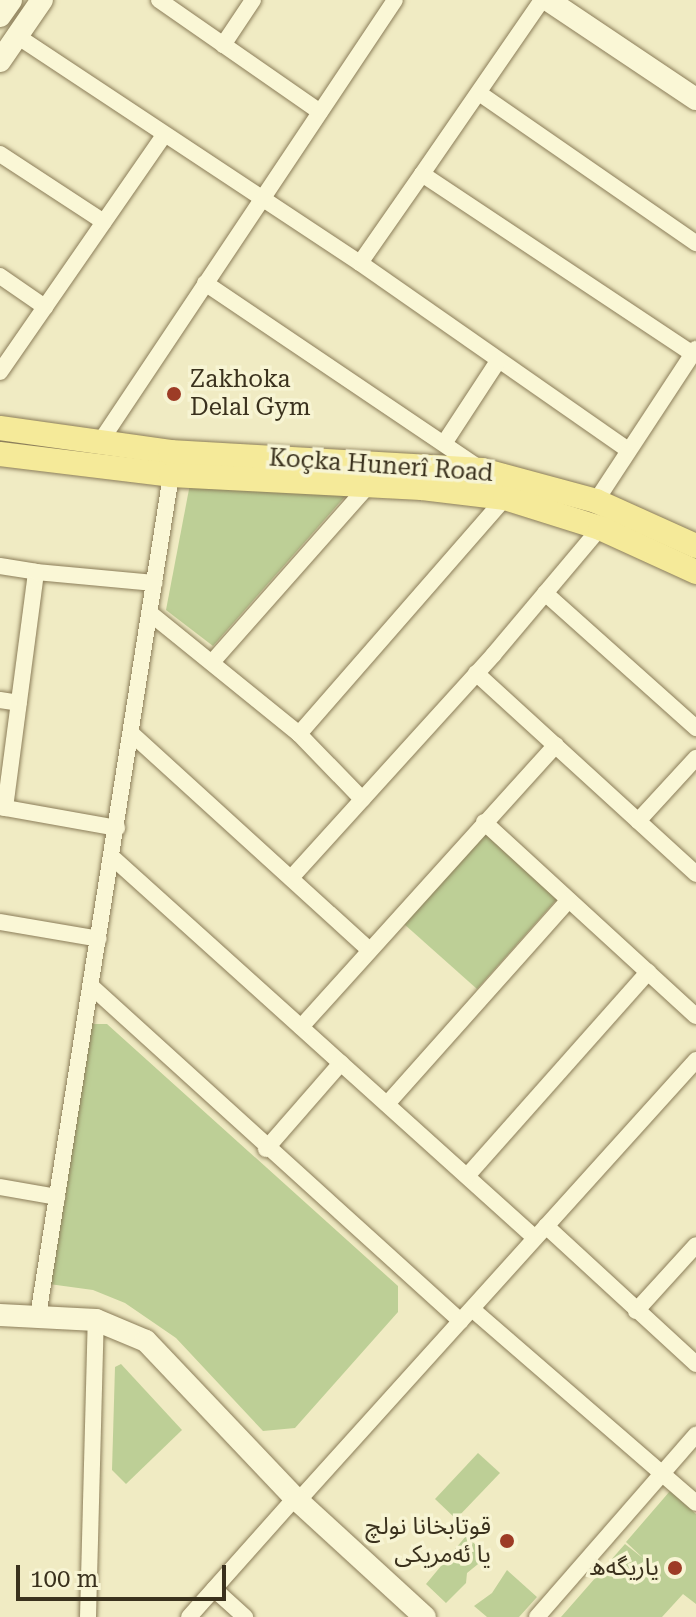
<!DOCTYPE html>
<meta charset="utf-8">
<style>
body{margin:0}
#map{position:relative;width:696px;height:1617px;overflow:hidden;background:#f0ebc3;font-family:"Roboto Serif","Noto Sans Arabic",serif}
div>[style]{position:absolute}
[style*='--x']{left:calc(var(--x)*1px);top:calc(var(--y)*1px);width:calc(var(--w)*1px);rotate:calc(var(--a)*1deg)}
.green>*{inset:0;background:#bdcf96}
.roads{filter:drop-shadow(0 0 2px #8b7d59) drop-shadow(0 0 2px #8b7d59)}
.street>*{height:16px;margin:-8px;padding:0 8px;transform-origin:8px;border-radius:8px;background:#faf7d6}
.secondary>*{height:22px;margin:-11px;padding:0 11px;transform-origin:11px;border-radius:11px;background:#faf7d6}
.primary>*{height:24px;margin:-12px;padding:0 12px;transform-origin:12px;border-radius:12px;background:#f5ea99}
.dots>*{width:22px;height:22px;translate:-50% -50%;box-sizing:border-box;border:4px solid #f7f4d3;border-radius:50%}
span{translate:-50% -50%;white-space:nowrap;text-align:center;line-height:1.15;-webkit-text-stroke:7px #f7f4d3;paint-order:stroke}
.poi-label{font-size:24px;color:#3a311d}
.left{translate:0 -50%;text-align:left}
.right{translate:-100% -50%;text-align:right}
.street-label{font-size:24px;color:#3a311d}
.scale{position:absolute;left:16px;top:1565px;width:210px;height:36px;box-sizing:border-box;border:4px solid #3a311d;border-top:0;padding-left:10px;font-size:24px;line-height:28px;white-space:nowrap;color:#3a311d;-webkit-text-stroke:6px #f7f4d3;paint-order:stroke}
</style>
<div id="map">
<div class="green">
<div style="clip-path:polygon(190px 484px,349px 492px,213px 646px,166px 610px)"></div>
<div style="clip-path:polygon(485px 834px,557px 899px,477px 989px,404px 924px)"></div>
<div style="clip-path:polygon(90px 1024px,107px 1024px,398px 1286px,398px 1312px,295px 1428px,263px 1431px,176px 1338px,125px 1303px,93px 1290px,49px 1284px)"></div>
<div style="clip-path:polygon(121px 1364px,182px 1430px,126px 1484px,112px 1470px,115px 1367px)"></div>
<div style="clip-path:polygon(478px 1453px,500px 1473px,456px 1519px,435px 1499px)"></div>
<div style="clip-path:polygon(670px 1491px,696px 1514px,696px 1604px,683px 1594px,662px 1617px,561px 1617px,625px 1544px,644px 1559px,626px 1542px)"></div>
<div style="clip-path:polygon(466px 1536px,488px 1556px,467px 1573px,466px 1583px,446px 1603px,426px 1584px)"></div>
<div style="clip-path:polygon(507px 1570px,537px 1597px,519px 1617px,487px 1617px,474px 1606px,492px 1593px)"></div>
</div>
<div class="roads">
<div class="street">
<div style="--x:159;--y:0;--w:196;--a:34.8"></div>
<div style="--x:17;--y:36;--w:411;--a:33.5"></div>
<div style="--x:360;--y:263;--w:327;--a:34.9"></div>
<div style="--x:223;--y:45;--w:54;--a:-56.3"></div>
<div style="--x:479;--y:93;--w:264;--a:34.7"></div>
<div style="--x:0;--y:154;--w:124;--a:33.2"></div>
<div style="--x:422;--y:174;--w:211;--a:-55.4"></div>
<div style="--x:360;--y:263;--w:108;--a:-55.1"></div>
<div style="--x:422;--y:174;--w:325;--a:33.6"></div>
<div style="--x:0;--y:276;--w:55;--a:34.6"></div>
<div style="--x:205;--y:283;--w:334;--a:34"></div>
<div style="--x:0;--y:372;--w:288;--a:-55.3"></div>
<div style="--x:100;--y:442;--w:531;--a:-56.28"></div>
<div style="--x:445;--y:442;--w:97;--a:-56.8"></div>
<div style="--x:596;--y:501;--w:182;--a:-56.7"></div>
<div style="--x:0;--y:566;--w:36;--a:9"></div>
<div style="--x:545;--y:593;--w:203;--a:41.8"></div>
<div style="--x:151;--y:614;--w:191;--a:39"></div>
<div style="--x:299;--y:734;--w:91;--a:45.9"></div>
<div style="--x:214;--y:660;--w:234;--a:-48.5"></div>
<div style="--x:476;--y:673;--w:298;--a:42.4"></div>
<div style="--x:0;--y:700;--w:19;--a:9"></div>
<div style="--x:132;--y:734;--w:321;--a:42.3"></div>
<div style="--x:299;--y:734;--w:313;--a:-48.9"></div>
<div style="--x:0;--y:807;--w:119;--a:10.2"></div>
<div style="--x:5;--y:808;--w:238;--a:-82.5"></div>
<div style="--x:36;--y:572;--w:119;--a:5.3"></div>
<div style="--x:638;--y:821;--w:86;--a:-47.4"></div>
<div style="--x:484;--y:822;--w:287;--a:42.5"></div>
<div style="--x:112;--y:857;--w:569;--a:42.01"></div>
<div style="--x:291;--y:878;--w:302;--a:-47.8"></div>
<div style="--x:494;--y:654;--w:165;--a:-49.9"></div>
<div style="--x:0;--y:922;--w:100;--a:9.7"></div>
<div style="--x:91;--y:986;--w:499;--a:42.2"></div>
<div style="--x:301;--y:1027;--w:380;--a:-47.9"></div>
<div style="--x:387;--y:1104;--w:273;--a:-48.3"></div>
<div style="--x:266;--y:1149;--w:114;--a:-48.9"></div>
<div style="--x:467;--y:1176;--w:273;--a:-48.4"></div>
<div style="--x:0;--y:1187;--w:58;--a:10"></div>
<div style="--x:546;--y:1226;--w:204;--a:42.6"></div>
<div style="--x:472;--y:1309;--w:296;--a:40.9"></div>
<div style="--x:636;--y:1311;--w:89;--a:-47.7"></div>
<div style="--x:38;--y:1316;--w:851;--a:-81.01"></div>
<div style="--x:298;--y:1501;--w:594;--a:-47.93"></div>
<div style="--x:214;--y:1589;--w:42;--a:42.1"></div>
<div style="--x:88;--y:1617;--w:297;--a:-88.5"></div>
<div style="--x:189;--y:1617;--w:159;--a:-48.3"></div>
<div style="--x:537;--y:1617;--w:242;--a:-48.9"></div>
</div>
<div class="secondary">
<div style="--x:548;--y:0;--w:178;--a:33.8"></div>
<div style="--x:0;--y:16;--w:19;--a:-55"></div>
<div style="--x:0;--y:61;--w:74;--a:-55.5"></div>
<div style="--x:0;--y:1315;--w:96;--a:3"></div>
<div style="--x:96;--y:1320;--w:54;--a:22.8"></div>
<div style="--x:146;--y:1341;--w:216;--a:46.5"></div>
<div style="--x:295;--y:1498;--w:176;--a:42.5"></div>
</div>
<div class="primary">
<div style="--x:0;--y:428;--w:172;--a:8"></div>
<div style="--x:170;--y:452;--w:313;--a:3.3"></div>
<div style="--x:482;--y:470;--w:118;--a:15.2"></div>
<div style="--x:596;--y:501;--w:110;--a:24.2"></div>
<div style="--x:0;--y:454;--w:172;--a:7"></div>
<div style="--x:171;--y:475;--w:251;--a:3"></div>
<div style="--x:422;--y:488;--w:84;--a:6.9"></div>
<div style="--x:505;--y:498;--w:100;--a:17.5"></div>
<div style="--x:600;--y:528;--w:106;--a:24.6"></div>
</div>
</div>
<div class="dots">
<div style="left:174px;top:394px;background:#9d3c26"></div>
<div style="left:507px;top:1541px;background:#9d3c26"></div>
<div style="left:675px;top:1568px;background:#9d3c26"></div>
</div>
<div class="poi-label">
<span class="left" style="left:190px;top:394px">Zakhoka<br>Delal Gym</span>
<span class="right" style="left:491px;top:1541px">قوتابخانا نولچ<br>يا ئەمريكى</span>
<span class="right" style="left:659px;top:1568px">یاریگه‌ه</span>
</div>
<div class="street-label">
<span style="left:381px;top:466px;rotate:4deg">Koçka Hunerî Road</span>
</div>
<div class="scale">100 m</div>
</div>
